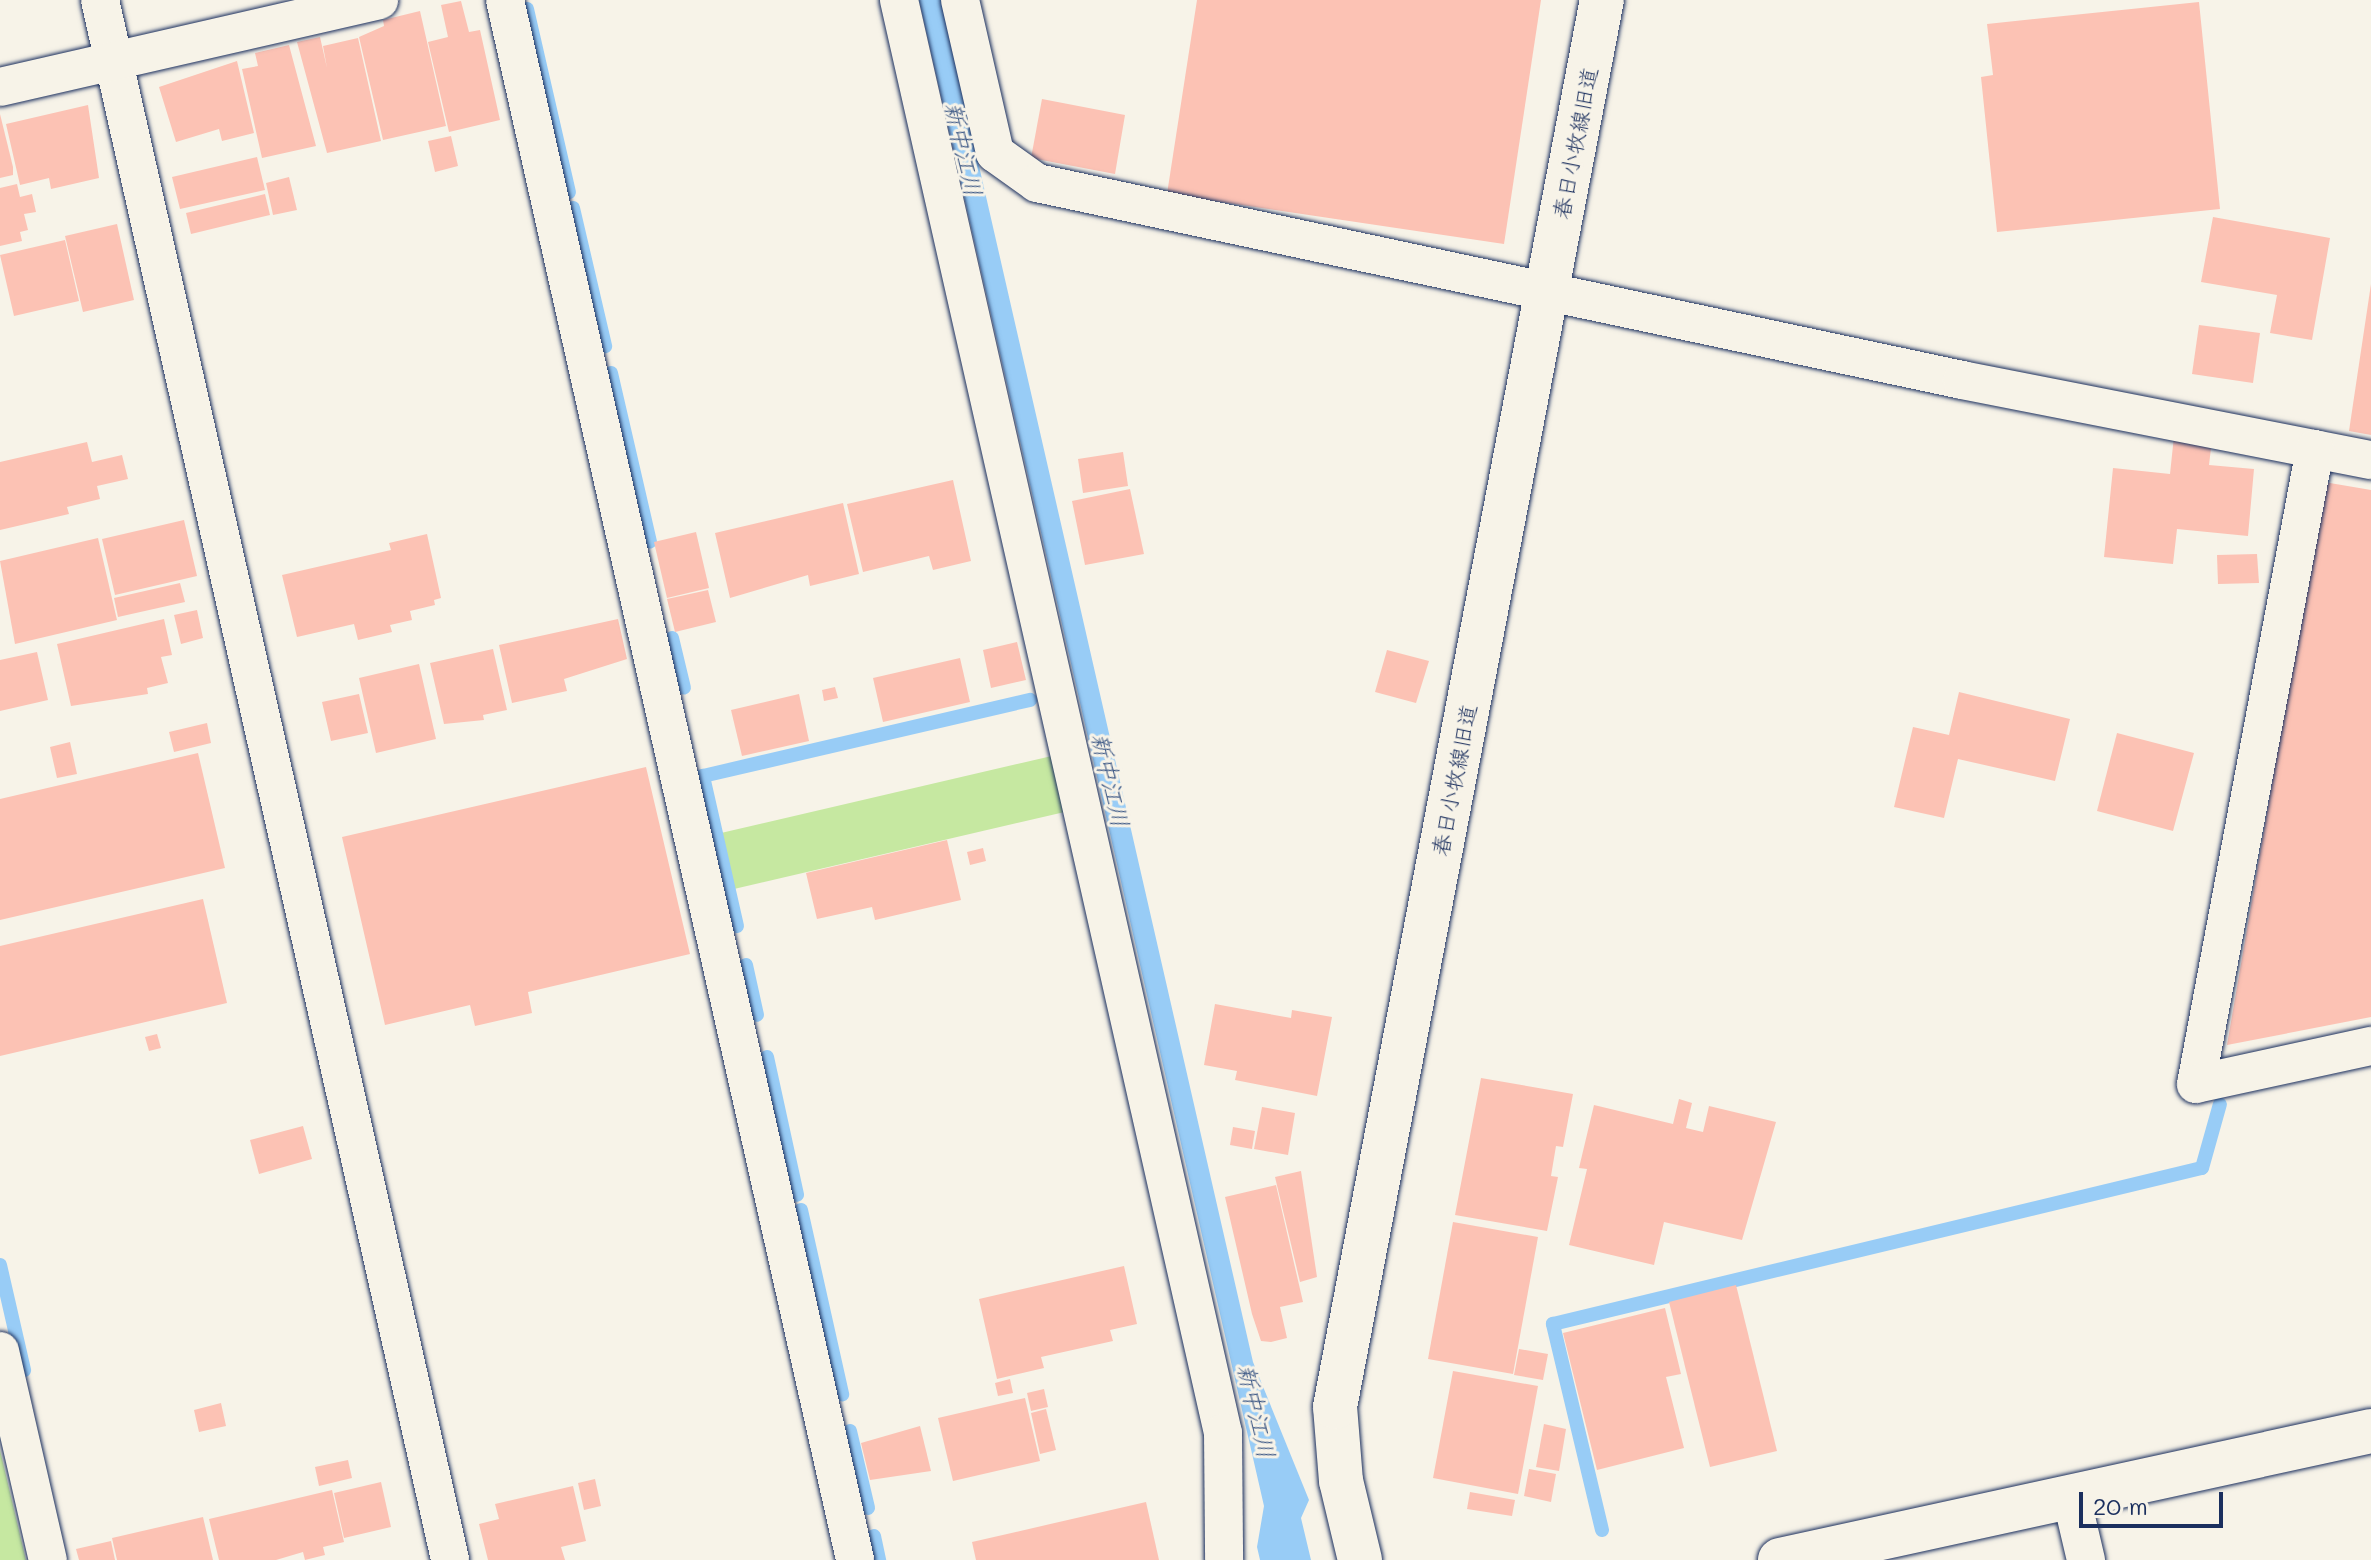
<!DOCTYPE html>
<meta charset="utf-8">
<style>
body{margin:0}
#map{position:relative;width:2371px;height:1560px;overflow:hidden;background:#f7f3e8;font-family:Mali,"Klee One",sans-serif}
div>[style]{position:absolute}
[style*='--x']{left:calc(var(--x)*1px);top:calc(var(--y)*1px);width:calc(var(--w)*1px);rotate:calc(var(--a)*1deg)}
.green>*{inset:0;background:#c6e8a1}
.water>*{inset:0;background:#98ccf6}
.stream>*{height:14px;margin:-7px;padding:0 7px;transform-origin:7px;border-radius:7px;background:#98ccf6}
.building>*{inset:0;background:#fcc2b4}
.roads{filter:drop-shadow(0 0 2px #1b2f5e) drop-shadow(0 0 2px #1b2f5e)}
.street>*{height:38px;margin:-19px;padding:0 19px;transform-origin:19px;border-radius:19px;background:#f7f3e8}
.secondary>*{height:44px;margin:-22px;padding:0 22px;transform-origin:22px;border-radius:22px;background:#f7f3e8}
span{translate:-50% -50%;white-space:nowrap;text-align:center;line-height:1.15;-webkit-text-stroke:6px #f7f3e8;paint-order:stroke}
.street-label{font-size:22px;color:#1b2f5e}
.water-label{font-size:24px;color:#3a5684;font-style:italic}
.scale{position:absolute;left:2079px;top:1492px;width:144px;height:36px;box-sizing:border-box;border:4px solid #1b2f5e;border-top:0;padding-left:10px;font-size:24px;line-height:28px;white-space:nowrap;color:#1b2f5e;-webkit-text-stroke:6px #f7f3e8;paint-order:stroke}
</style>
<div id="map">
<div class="green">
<div style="clip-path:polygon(1056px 755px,1069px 811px,734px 889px,721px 833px)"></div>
<div style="clip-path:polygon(0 1450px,26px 1560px,0 1560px)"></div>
</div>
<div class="water">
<div style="clip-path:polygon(919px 0,941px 0,1253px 1362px,1309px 1500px,1301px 1518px,1311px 1560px,1260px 1560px,1257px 1547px,1264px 1506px)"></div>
</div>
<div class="stream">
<div style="--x:527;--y:9;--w:188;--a:77.1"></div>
<div style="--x:573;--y:208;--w:142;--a:76.9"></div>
<div style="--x:611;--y:373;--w:173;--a:77"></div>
<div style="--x:672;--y:638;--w:51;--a:76.5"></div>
<div style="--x:737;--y:926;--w:154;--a:-102.8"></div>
<div style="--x:703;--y:776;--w:336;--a:-13.1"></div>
<div style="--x:746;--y:965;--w:51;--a:77.6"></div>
<div style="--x:767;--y:1057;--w:141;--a:77.7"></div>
<div style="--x:801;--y:1210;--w:189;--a:77.4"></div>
<div style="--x:0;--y:1265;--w:108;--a:77.1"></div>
<div style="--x:850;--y:1431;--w:79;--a:76.8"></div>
<div style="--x:1602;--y:1530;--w:212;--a:-103.4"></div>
<div style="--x:1553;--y:1324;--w:667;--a:-13.52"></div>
<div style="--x:2202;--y:1168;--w:66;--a:-74.3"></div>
<div style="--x:874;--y:1536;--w:25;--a:78"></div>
</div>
<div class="building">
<div style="clip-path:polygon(1197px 0,1541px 0,1504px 244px,1167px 194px)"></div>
<div style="clip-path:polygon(461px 1px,469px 32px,480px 30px,500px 120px,449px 132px,428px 42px,448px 37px,441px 5px)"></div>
<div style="clip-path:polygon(2199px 2px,2220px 209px,1997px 232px,1981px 77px,1993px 75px,1987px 24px)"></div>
<div style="clip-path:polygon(420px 11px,446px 126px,383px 140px,359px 37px,384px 26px,383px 20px)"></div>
<div style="clip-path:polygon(320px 37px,327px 68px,323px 46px,358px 38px,381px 141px,327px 153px,297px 42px)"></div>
<div style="clip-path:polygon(289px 45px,316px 146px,262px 158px,242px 69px,258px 66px,255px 53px)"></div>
<div style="clip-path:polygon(237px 61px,254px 133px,222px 141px,219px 129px,176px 142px,159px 87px)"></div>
<div style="clip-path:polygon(1042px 99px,1125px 115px,1115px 174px,1031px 158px)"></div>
<div style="clip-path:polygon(88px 105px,99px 178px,51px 189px,49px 178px,20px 185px,6px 124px)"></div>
<div style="clip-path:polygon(0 114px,13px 167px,13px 175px,0 178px)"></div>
<div style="clip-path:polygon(451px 136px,458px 166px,435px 172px,428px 141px)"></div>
<div style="clip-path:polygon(257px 157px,265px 190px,180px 209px,172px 177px)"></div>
<div style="clip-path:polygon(289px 177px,297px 210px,273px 215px,266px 183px)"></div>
<div style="clip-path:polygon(17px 184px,20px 197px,32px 194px,36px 212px,24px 214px,28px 230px,20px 232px,22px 241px,0 246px,0 188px)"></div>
<div style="clip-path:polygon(265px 194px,270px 215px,191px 234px,186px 213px)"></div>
<div style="clip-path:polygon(2213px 217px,2330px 238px,2312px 340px,2270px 333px,2277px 295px,2201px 282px)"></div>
<div style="clip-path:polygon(117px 224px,134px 300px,83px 312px,65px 236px)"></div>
<div style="clip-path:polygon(65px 240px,79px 301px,14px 316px,0 255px)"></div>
<div style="clip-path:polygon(2371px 284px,2371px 435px,2349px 431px)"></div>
<div style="clip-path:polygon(2199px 325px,2260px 333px,2253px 383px,2192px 374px)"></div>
<div style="clip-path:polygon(2174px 436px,2212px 440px,2209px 465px,2254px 469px,2248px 536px,2177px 529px,2173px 564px,2104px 557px,2113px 468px,2170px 474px)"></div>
<div style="clip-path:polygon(87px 442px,92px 462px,122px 455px,128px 479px,97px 486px,100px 499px,67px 507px,69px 514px,0 530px,0 462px)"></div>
<div style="clip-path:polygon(1123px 452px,1128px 486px,1083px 493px,1078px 459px)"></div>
<div style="clip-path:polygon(953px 480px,971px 561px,933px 570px,929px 556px,863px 572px,847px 504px)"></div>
<div style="clip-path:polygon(2324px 482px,2371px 490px,2371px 1017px,2227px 1045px)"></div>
<div style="clip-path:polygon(1130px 489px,1144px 554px,1085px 565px,1072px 501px)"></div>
<div style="clip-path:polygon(843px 503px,859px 574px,810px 586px,808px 575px,730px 598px,715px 533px)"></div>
<div style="clip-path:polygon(184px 520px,197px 576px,115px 595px,102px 539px)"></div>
<div style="clip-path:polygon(696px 532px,709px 588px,667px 598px,654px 542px)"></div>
<div style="clip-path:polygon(427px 534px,441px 598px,434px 600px,435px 605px,410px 611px,412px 620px,390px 625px,392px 632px,358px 640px,354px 624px,297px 637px,282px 575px,391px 550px,389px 543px)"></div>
<div style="clip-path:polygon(98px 538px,117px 620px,15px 644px,0 561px)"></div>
<div style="clip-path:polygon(2257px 554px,2259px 583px,2218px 584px,2217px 555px)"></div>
<div style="clip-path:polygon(180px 583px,185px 602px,118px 617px,114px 598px)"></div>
<div style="clip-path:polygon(708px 590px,716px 622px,675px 632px,667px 599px)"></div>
<div style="clip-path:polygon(197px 610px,203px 638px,181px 644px,174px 615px)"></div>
<div style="clip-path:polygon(164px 619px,172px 655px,161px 657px,168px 683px,147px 688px,148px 694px,71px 706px,57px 644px)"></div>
<div style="clip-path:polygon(618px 619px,627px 659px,564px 679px,567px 691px,512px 703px,499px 645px)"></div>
<div style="clip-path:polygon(1017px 642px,1026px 680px,991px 688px,983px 650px)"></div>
<div style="clip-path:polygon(493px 649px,507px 710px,483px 715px,484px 720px,444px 724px,430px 663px)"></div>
<div style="clip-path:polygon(1387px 650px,1429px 661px,1416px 703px,1375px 692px)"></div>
<div style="clip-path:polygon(37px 652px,48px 700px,0 711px,0 660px)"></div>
<div style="clip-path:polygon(960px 658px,970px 702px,883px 722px,873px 678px)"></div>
<div style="clip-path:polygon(419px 664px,436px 739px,376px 753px,359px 678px)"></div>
<div style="clip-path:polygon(835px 687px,838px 698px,824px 701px,822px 690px)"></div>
<div style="clip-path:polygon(1959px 692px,2070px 719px,2055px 781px,1958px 759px,1944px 818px,1894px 807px,1913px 727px,1949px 735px)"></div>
<div style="clip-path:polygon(359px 694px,368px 733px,331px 741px,322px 702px)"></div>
<div style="clip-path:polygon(799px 694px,809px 741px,742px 756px,731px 710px)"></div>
<div style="clip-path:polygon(207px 723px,211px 743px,174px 752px,169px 732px)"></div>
<div style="clip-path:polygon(2117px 733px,2194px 753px,2173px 831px,2097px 811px)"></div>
<div style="clip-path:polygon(70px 742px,77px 774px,57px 778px,50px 747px)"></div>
<div style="clip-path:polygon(198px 753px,225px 868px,0 920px,0 799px)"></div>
<div style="clip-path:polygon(646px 767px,690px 954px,528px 992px,532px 1013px,475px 1026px,470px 1005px,385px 1025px,342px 837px)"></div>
<div style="clip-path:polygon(947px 840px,961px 900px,875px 920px,872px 907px,817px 919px,806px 873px)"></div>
<div style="clip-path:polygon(983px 848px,986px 861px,970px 865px,967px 852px)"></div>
<div style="clip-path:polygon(203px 899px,227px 1003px,0 1056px,0 946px)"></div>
<div style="clip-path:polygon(1215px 1004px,1291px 1018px,1292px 1010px,1332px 1017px,1317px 1096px,1235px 1080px,1237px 1071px,1204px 1065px)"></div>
<div style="clip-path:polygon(157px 1034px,161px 1048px,149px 1051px,145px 1037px)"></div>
<div style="clip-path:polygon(1481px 1078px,1573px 1094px,1563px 1147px,1556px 1146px,1551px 1176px,1558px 1177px,1547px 1231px,1455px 1215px)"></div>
<div style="clip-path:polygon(1679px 1099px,1692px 1103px,1686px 1128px,1703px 1132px,1709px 1106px,1776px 1122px,1742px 1240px,1664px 1222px,1654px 1265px,1569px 1245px,1587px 1169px,1579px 1168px,1594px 1105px,1673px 1124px)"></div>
<div style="clip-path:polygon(1262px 1107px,1295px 1113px,1288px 1155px,1254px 1149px)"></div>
<div style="clip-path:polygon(303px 1126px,312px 1159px,259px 1174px,250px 1140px)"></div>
<div style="clip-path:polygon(1233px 1127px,1255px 1131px,1252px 1149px,1230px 1145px)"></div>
<div style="clip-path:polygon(1301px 1171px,1317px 1277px,1300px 1282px,1275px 1177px)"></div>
<div style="clip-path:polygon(1276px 1185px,1303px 1302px,1280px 1307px,1287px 1338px,1271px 1342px,1261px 1341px,1252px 1314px,1225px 1197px)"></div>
<div style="clip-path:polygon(1453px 1222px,1538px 1237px,1513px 1374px,1428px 1359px)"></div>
<div style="clip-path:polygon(1124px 1266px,1137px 1324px,1110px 1330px,1113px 1341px,1041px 1357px,1044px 1368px,997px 1379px,979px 1299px)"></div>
<div style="clip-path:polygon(1736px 1285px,1777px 1451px,1710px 1467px,1669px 1302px)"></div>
<div style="clip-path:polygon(1665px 1308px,1681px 1374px,1666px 1377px,1684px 1448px,1597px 1470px,1563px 1333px)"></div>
<div style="clip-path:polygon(1519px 1349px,1548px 1354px,1543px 1380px,1514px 1375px)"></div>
<div style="clip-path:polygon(1453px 1371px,1538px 1386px,1518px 1494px,1433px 1478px)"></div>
<div style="clip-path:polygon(1010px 1379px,1013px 1393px,998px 1396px,995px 1383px)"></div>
<div style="clip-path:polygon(1044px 1389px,1048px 1407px,1031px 1411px,1027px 1393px)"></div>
<div style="clip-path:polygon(1025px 1398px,1040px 1461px,953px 1481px,938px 1418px)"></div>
<div style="clip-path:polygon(221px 1403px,226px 1426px,199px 1432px,194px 1410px)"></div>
<div style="clip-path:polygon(1046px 1409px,1056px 1450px,1040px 1454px,1031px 1413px)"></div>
<div style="clip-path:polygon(1544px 1424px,1566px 1429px,1559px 1471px,1536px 1467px)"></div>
<div style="clip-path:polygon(920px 1426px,931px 1471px,870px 1480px,861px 1443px)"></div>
<div style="clip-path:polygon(348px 1460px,352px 1478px,319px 1486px,315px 1467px)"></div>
<div style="clip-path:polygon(1529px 1469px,1556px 1474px,1551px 1502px,1524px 1496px)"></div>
<div style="clip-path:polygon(595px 1479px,601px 1506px,584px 1510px,578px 1483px)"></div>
<div style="clip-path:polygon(381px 1482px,391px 1527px,344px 1538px,334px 1493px)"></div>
<div style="clip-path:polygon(573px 1486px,586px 1541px,561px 1547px,565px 1560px,488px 1560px,479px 1524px,499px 1519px,495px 1504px)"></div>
<div style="clip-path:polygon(332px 1490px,344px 1542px,323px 1547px,325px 1555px,305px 1560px,303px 1552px,276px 1560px,219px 1560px,209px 1519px)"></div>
<div style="clip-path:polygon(1470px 1492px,1515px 1500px,1512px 1516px,1467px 1509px)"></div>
<div style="clip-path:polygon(1146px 1502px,1159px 1560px,976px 1560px,972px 1542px)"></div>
<div style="clip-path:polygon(203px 1517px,213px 1560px,117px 1560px,112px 1538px)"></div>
<div style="clip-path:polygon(111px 1541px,115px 1560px,79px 1560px,76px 1549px)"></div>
</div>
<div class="roads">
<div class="street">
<div style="--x:100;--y:0;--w:1599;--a:77.35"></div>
<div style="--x:505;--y:0;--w:1599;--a:77.35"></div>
<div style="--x:899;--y:0;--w:1469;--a:77.26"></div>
<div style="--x:1223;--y:1433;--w:127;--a:89.5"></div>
<div style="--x:960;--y:0;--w:157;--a:77.1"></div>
<div style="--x:995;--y:153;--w:52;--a:35.5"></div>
<div style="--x:1037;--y:183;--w:946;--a:12.02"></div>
<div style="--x:1962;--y:380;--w:417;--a:11.1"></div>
<div style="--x:0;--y:87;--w:389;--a:-12.9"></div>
<div style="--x:2315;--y:449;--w:646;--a:100.61"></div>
<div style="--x:2196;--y:1084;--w:179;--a:-12.3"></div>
<div style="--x:0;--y:1351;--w:214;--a:77.1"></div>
<div style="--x:2071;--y:1496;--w:66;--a:76.8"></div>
</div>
<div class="secondary">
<div style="--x:1360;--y:1560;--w:81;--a:-103.5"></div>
<div style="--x:1341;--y:1481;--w:74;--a:-94.6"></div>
<div style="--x:1335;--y:1407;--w:1432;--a:-79.26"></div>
<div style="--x:1780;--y:1560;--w:605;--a:-12.31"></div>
</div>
</div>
<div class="street-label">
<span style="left:1575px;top:143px;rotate:-79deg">春日小牧線旧道</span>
<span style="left:1454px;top:780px;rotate:-79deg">春日小牧線旧道</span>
</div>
<div class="water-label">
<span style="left:964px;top:149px;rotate:77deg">新中江川</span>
<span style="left:1111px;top:780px;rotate:77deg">新中江川</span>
<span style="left:1257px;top:1411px;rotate:77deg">新中江川</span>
</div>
<div class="scale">20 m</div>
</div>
